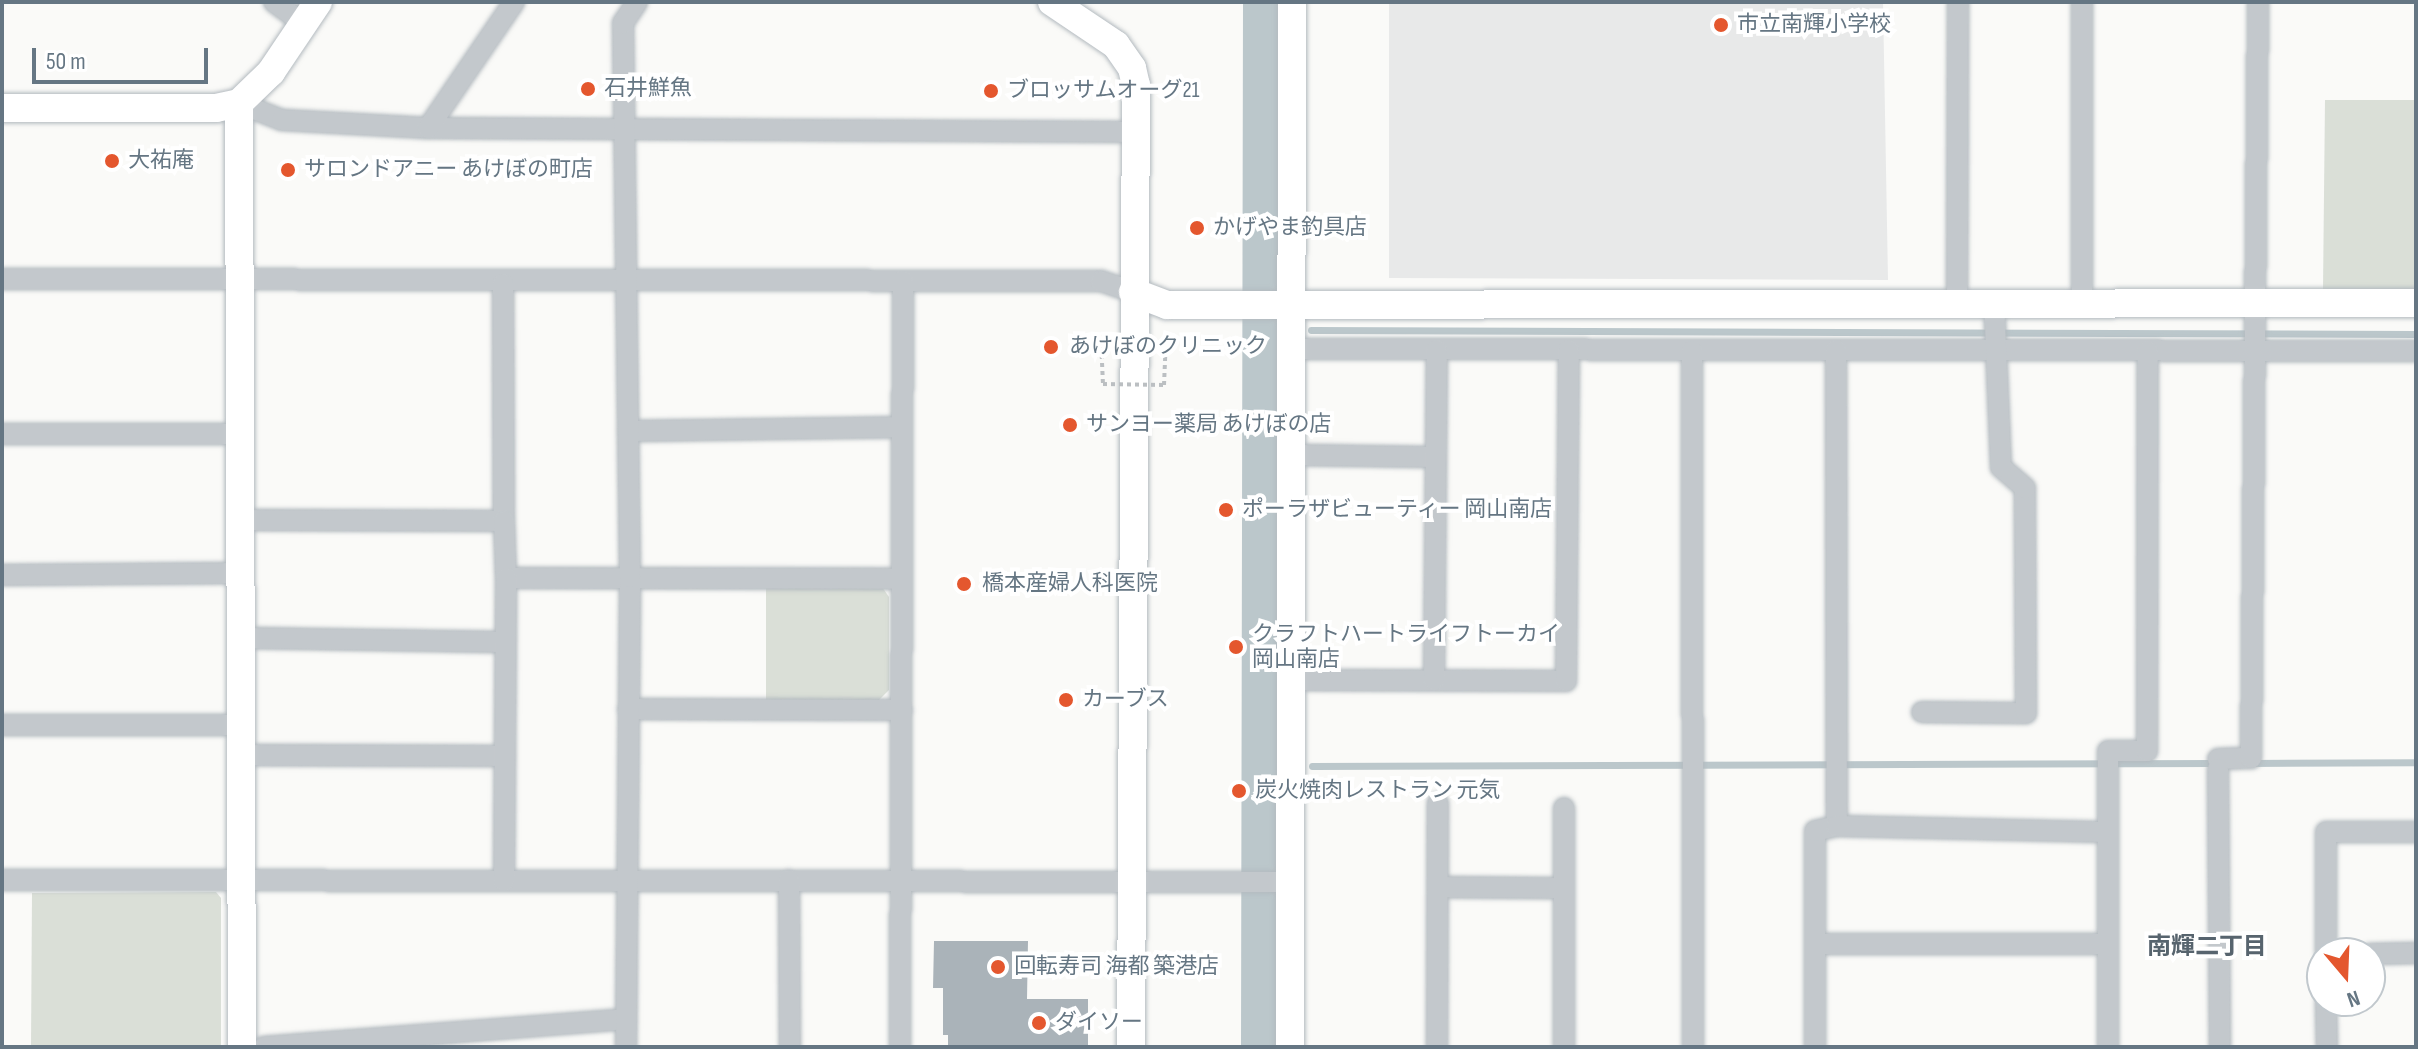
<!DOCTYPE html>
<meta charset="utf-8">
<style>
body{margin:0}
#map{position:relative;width:2418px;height:1049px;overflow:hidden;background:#fafaf8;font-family:"Sofia Sans Condensed","Noto Sans JP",sans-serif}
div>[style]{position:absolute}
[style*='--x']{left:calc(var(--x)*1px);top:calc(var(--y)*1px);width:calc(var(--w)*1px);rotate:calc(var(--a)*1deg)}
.built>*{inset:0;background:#e8e9e9}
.green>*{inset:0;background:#dadfd7}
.stream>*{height:7px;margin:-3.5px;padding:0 3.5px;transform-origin:3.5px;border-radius:3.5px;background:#bbc7cb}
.river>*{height:42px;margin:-21px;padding:0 21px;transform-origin:21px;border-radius:21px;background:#bbc7cb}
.building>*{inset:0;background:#aab3b9}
.path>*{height:4px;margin-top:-2px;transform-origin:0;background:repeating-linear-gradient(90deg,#bbbfc2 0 4px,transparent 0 8px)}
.roads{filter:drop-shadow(0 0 2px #b3babf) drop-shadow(0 0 2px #b3babf)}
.street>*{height:20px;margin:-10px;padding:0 10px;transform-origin:10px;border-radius:10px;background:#c3c8cc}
.secondary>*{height:28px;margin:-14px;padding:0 14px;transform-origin:14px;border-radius:14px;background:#fff}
.path-bridge>*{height:4px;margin-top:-2px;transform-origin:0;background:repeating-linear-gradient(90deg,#bbbfc2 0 4px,transparent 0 8px)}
.dots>*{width:22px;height:22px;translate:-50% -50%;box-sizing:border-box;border:4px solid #fff;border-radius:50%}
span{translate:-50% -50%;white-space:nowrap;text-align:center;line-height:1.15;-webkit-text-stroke:8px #fff;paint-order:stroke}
.poi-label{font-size:22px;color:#657683}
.left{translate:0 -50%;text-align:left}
.neighbourhood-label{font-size:24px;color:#57646e;font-weight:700}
.frame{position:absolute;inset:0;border:4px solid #657683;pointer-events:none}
.north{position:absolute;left:2306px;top:937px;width:80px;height:80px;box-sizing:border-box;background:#fff;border:2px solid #c1c8cd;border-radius:50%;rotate:161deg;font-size:22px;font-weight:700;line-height:32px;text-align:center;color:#657683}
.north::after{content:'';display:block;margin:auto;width:28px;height:36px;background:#e4572e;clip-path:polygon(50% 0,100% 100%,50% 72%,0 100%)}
.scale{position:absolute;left:32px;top:48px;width:176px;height:36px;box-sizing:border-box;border:4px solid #657683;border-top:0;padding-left:10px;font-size:24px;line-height:28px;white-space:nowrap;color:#657683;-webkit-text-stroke:6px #fff;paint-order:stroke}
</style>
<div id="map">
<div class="built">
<div style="clip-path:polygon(1389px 2px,1883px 2px,1888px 280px,1389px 278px)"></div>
</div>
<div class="green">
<div style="clip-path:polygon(2325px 100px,2416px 100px,2416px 290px,2323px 290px)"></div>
<div style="clip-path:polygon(880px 584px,889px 597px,889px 690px,878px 701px,766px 701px,766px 585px)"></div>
<div style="clip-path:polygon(216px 892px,221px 898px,221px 1047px,31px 1047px,32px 893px)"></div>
</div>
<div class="stream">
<div style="--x:1264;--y:330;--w:7;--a:0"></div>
<div style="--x:1311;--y:330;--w:1105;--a:0.21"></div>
<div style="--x:2250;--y:763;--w:166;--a:-0.3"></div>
<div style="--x:1263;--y:766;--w:9;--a:0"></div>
<div style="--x:1312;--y:766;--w:906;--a:-0.19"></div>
</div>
<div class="river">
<div style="--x:1262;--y:1047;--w:1045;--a:-89.89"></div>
</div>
<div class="building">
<div style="clip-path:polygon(934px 941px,1028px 941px,1027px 999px,1088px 999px,1088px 1047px,948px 1047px,948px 1035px,943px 1035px,943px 988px,933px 988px)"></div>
</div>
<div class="path">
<div style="--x:1101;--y:339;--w:45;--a:87.5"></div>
<div style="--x:1164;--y:385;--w:47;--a:-87.6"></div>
</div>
<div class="roads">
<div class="street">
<div style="--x:274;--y:2;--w:36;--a:36"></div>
<div style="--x:2082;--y:2;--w:301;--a:90"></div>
<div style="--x:239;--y:103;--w:46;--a:21.6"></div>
<div style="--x:282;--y:120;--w:146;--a:3.1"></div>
<div style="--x:428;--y:128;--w:708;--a:0.32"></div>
<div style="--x:428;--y:128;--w:153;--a:-55.7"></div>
<div style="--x:2;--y:279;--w:1099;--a:0.1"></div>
<div style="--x:1101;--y:281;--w:34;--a:19"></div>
<div style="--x:503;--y:284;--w:237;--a:89.8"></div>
<div style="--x:1957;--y:301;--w:299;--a:-89.8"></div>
<div style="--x:1293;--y:349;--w:1123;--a:0.1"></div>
<div style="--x:1836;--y:350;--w:476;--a:89.9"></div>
<div style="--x:1692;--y:351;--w:696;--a:89.92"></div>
<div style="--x:628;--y:431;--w:274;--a:-0.8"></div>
<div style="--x:2;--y:434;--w:238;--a:0"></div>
<div style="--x:1292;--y:455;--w:143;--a:0.8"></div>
<div style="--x:241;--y:520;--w:263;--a:0.2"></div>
<div style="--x:504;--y:521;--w:57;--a:88"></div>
<div style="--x:506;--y:578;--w:396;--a:0.1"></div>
<div style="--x:2;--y:575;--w:239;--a:-0.5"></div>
<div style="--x:241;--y:638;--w:264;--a:0.9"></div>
<div style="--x:1291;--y:680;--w:275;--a:0.2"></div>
<div style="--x:1566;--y:681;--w:331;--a:-89.5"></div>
<div style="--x:1434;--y:680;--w:330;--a:-89.5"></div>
<div style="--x:628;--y:709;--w:274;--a:0.2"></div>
<div style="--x:1922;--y:712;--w:104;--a:0.6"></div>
<div style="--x:2026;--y:713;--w:225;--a:-90.3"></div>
<div style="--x:2025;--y:488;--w:32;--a:-139"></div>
<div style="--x:2001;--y:467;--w:166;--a:-92.4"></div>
<div style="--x:2;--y:725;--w:239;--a:0"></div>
<div style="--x:241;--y:755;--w:264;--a:0.2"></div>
<div style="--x:2218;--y:759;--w:33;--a:-2"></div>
<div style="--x:2251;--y:758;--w:756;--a:-89.47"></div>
<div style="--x:2218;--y:769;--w:278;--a:89.6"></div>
<div style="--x:2;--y:880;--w:1288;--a:0.09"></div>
<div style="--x:789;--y:880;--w:167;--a:89.7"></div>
<div style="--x:504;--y:881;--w:303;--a:-89.6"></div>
<div style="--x:1438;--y:887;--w:126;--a:0.5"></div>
<div style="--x:1815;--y:944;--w:293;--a:0"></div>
<div style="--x:2326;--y:953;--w:121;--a:-90"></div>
<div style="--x:2326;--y:832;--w:90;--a:0"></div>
<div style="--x:2370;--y:954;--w:46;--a:-1.2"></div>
<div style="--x:2326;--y:1001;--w:46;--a:88.8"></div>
<div style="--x:264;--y:1047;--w:363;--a:-4.4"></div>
<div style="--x:626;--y:1047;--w:470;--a:-89.5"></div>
<div style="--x:630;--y:577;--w:554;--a:-90.72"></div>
<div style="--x:623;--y:23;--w:25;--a:-56"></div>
<div style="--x:900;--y:1047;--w:766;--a:-89.78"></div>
<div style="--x:1437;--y:1047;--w:244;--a:-89.8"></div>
<div style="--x:1564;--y:1047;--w:239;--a:-90"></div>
<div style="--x:1815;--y:1047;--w:216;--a:-90"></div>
<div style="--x:1815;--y:831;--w:23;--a:-13"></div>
<div style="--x:1837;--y:826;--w:271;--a:1.3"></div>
<div style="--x:2108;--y:1047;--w:296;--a:-90"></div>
<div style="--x:2108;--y:751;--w:39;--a:0"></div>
<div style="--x:2147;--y:751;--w:400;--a:-89.9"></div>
</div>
<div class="secondary">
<div style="--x:1052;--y:2;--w:77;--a:33.9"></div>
<div style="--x:1116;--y:45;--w:28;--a:55"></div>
<div style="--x:1132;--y:68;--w:17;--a:77"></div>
<div style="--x:1136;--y:85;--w:962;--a:90.3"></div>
<div style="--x:239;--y:103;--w:944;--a:89.82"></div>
<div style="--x:2;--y:108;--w:214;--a:0"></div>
<div style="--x:216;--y:108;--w:24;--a:-12"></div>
<div style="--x:239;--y:103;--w:45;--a:-44.1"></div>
<div style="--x:271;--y:72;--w:84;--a:-56.1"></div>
<div style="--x:1133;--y:292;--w:36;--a:21"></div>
<div style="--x:1167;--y:305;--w:1249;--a:-0.09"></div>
<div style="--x:1290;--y:1047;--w:1045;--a:-89.89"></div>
</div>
</div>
<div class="path-bridge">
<div style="--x:1103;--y:384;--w:61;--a:0.9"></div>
</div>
<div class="dots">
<div style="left:1721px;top:25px;background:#e4572e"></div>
<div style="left:588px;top:89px;background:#e4572e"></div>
<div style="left:991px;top:91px;background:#e4572e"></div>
<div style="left:112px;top:161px;background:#e4572e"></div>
<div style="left:288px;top:170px;background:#e4572e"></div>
<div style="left:1197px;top:228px;background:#e4572e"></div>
<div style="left:1051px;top:347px;background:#e4572e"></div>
<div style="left:1070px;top:425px;background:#e4572e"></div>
<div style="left:1226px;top:510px;background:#e4572e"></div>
<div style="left:964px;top:584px;background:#e4572e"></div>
<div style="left:1236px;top:647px;background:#e4572e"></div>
<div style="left:1066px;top:700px;background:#e4572e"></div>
<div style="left:1239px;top:791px;background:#e4572e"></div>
<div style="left:998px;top:967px;background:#e4572e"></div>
<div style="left:1039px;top:1023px;background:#e4572e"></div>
</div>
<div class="poi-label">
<span class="left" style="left:1737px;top:25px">市立南輝小学校</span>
<span class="left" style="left:604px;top:89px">石井鮮魚</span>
<span class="left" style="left:1007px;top:91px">ブロッサムオーグ21</span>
<span class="left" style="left:128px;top:161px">大祐庵</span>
<span class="left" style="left:304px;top:170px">サロンドアニー あけぼの町店</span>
<span class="left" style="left:1213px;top:228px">かげやま釣具店</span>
<span class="left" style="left:1069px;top:347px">あけぼのクリニック</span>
<span class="left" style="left:1086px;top:425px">サンヨー薬局 あけぼの店</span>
<span class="left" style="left:1242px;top:510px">ポーラザビューティー 岡山南店</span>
<span class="left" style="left:982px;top:584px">橋本産婦人科医院</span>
<span class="left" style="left:1252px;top:647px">クラフトハートライフトーカイ<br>岡山南店</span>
<span class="left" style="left:1082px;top:700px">カーブス</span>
<span class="left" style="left:1255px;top:791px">炭火焼肉レストラン 元気</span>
<span class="left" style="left:1014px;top:967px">回転寿司 海都 築港店</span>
<span class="left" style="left:1055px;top:1023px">ダイソー</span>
</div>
<div class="neighbourhood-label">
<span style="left:2207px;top:947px">南輝二丁目</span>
</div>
<div class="frame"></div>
<div class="north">N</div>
<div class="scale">50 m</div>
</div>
